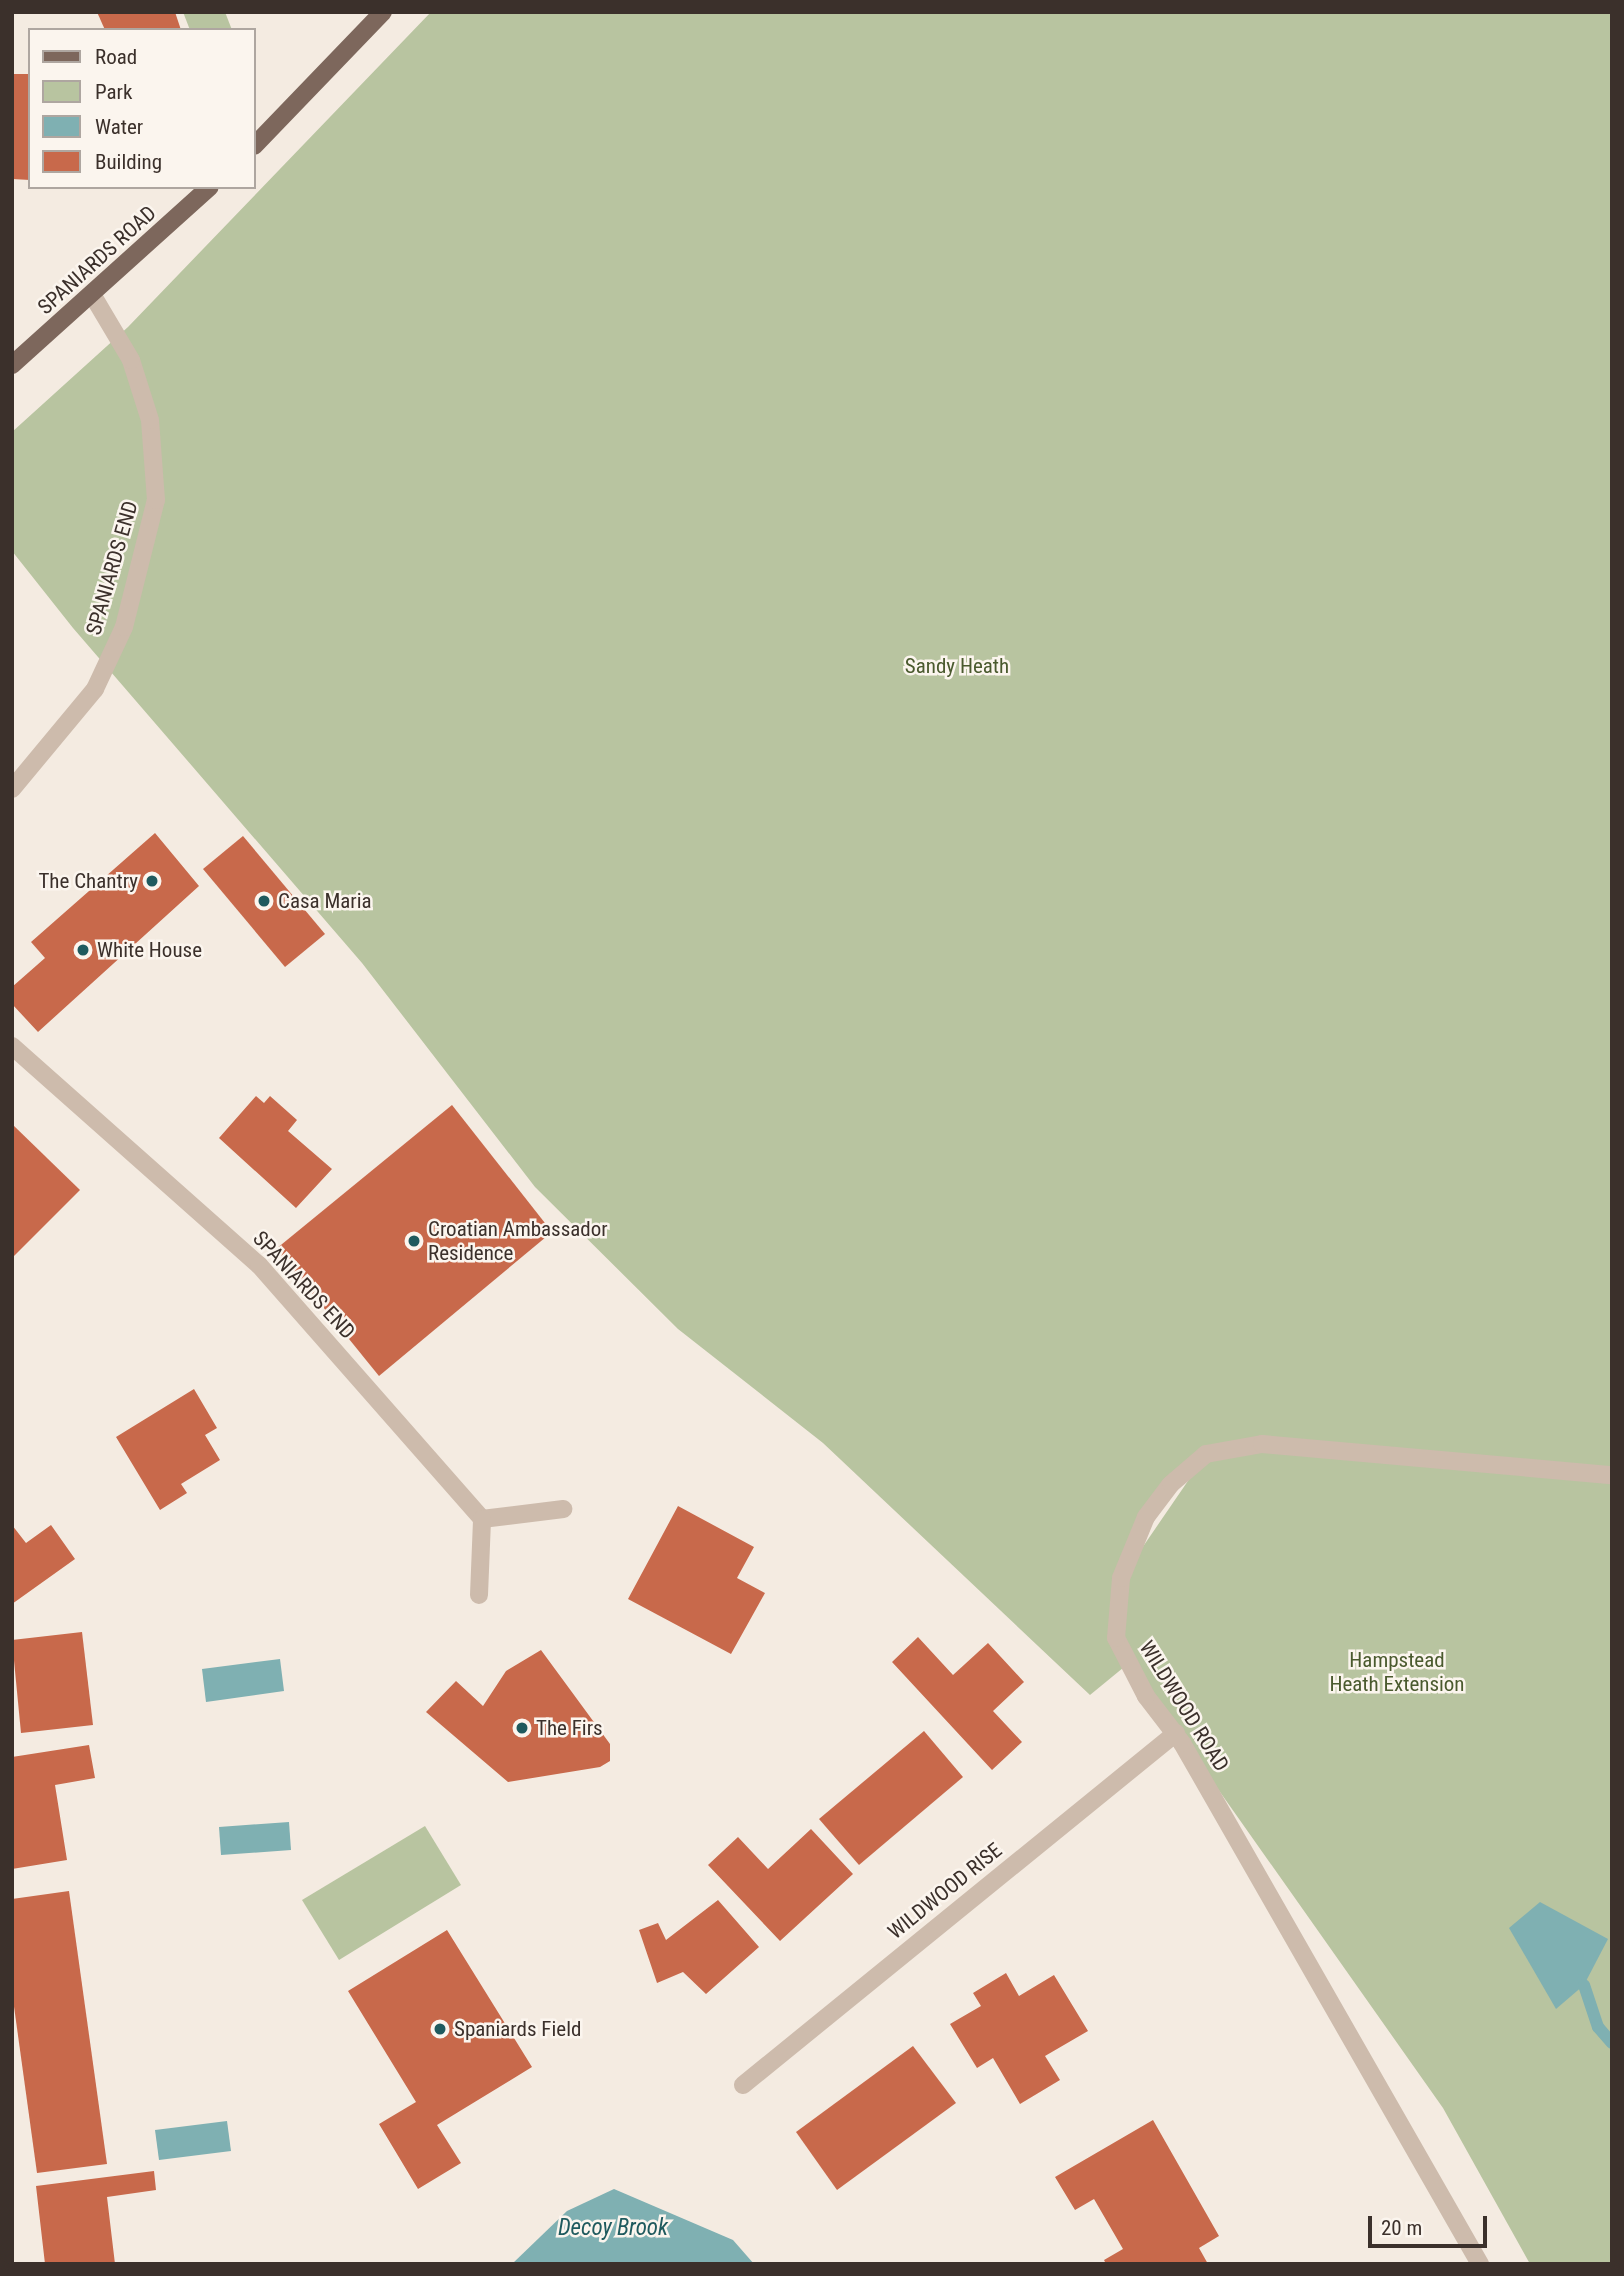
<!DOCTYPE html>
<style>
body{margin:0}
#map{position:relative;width:1624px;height:2276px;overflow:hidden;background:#f4ebe1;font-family:"Roboto Condensed",sans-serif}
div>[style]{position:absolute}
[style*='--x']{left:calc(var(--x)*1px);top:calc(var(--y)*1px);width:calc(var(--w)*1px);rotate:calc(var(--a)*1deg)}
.green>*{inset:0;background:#b8c4a0}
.water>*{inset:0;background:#7fb0b2}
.stream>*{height:12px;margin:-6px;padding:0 6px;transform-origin:6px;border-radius:6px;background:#7fb0b2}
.building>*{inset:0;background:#c8694b}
.minor>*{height:18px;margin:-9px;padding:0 9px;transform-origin:9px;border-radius:9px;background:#cdbbac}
.major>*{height:18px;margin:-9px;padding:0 9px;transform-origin:9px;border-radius:9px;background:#7d675c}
.dots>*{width:19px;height:19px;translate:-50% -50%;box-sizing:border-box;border:4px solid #fbf5ee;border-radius:50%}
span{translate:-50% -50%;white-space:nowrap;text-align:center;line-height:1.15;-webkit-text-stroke:5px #fbf5ee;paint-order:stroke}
.street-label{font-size:21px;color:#3b302b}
.park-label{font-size:21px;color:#4a5a2e}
.poi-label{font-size:21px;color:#3b302b}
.right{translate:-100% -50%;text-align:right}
.left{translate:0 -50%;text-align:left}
.water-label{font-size:23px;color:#1f5a5e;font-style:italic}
.frame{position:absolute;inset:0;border:14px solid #3b302b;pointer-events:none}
.legend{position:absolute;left:28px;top:28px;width:228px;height:161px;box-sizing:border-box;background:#fbf5ee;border:2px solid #aea6a0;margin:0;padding:9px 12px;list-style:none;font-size:21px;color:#3b302b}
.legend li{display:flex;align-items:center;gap:14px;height:35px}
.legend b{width:35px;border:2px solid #aea6a0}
.scale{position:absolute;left:1368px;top:2216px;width:119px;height:32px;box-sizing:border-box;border:4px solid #3b302b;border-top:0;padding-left:9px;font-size:21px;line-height:24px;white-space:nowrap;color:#3b302b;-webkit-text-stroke:5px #fbf5ee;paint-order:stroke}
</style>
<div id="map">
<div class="green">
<div style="clip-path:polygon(183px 12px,225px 12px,232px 30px,190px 30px)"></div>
<div style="clip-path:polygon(evenodd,431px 12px,1612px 12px,1612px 2264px,1530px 2264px,1443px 2108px,1129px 1663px,1090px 1695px,823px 1443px,678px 1329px,535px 1187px,362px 963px,73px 628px,12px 551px,12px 432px,128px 327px,431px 12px,1203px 1459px,1129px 1567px,1146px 1517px,1203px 1459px)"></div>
<div style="clip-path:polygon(425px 1826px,461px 1885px,339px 1960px,302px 1900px)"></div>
</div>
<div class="water">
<div style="clip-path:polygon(280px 1659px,284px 1691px,206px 1702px,202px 1669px)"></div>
<div style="clip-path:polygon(289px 1822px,291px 1850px,221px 1855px,219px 1827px)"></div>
<div style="clip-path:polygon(1540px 1902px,1608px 1939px,1584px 1985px,1556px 2009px,1509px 1928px)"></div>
<div style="clip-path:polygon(227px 2121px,231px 2151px,159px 2160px,155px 2130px)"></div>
<div style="clip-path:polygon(614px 2189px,733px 2240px,754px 2264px,512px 2264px,567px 2211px)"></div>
</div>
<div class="stream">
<div style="--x:1584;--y:1985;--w:44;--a:71.6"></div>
<div style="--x:1598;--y:2027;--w:21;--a:49"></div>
</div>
<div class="building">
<div style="clip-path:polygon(97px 12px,175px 12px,181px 30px,105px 30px)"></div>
<div style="clip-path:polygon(12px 74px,30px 74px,30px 180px,12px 179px)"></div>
<div style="clip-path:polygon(155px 833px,199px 886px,38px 1032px,12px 1004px,12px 987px,45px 958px,31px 942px)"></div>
<div style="clip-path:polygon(243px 836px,325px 934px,285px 967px,203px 869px)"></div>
<div style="clip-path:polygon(256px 1096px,264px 1103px,270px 1096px,297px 1120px,288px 1131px,332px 1169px,296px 1208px,219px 1138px)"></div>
<div style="clip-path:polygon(452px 1105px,552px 1232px,379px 1376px,276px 1249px)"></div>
<div style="clip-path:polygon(12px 1124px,80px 1190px,12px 1258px)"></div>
<div style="clip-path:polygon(194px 1389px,217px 1428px,205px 1435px,220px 1460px,181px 1484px,187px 1493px,160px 1510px,116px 1437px)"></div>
<div style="clip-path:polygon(678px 1506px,754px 1547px,737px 1578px,765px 1593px,731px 1654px,628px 1599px)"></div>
<div style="clip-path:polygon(12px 1525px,26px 1543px,51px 1525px,75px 1559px,12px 1604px)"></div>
<div style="clip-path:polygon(82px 1632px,93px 1725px,21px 1733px,12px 1640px)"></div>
<div style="clip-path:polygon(918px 1637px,953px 1675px,988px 1643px,1024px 1682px,993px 1711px,1022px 1742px,992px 1770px,892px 1662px)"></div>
<div style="clip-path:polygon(541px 1650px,610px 1744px,610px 1761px,600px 1767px,508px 1782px,426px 1712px,456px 1681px,483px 1706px,506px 1671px)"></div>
<div style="clip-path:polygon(924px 1731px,963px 1777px,859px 1865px,819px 1819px)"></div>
<div style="clip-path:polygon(89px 1745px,95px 1778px,55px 1785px,67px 1860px,12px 1869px,12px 1757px)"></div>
<div style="clip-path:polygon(811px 1829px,853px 1874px,780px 1941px,708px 1865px,738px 1837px,768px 1869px)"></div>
<div style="clip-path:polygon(69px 1891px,107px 2164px,37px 2173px,12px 1992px,12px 1899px)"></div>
<div style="clip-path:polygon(718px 1900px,759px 1947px,706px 1994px,683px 1972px,657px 1983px,639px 1930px,658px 1923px,666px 1940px)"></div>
<div style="clip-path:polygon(447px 1930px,532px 2067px,437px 2125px,461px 2163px,418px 2189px,379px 2124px,416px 2102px,348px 1991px)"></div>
<div style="clip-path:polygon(1006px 1973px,1019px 1996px,1054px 1975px,1088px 2031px,1045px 2056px,1060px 2080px,1020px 2104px,993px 2058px,977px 2068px,950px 2024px,981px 2006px,973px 1993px)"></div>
<div style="clip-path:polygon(913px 2046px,956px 2103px,837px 2190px,796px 2132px)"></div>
<div style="clip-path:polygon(1153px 2120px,1219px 2236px,1199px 2248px,1208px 2264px,1106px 2264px,1104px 2260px,1123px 2249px,1094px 2199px,1075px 2210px,1055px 2177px)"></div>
<div style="clip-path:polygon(154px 2171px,156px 2190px,107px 2197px,115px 2264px,45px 2264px,36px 2186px)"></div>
</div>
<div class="minor">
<div style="--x:12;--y:789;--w:130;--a:-50.3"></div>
<div style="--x:95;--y:689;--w:68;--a:-64.9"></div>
<div style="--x:124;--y:627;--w:131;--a:-75.9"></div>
<div style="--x:156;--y:500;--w:80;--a:-94.3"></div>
<div style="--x:150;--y:420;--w:63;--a:-107.6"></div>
<div style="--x:131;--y:360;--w:74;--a:-120.7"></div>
<div style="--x:12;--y:1046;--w:330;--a:41.6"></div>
<div style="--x:259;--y:1265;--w:338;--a:48.7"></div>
<div style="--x:482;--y:1519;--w:82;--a:-7"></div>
<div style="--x:479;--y:1595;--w:76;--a:-87.7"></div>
<div style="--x:743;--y:2085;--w:558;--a:-39.11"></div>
<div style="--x:1480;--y:2264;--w:600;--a:-119.77"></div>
<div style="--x:1182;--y:1743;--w:59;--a:-127.5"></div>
<div style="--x:1146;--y:1696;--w:65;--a:-117.3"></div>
<div style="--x:1116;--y:1638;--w:60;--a:-85.2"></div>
<div style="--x:1121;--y:1578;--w:66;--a:-67.7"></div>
<div style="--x:1146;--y:1517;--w:41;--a:-52.9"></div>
<div style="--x:1171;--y:1484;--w:46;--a:-40.6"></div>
<div style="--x:1206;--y:1454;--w:57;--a:-10.1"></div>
<div style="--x:1262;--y:1444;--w:351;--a:5.1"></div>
</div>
<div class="major">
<div style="--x:254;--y:146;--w:186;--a:-46.1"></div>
<div style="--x:12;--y:365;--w:266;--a:-42"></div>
</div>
<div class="dots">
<div style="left:152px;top:881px;background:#1f5a5e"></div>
<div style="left:264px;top:901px;background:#1f5a5e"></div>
<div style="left:83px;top:950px;background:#1f5a5e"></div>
<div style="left:414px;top:1241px;background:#1f5a5e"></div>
<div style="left:522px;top:1728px;background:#1f5a5e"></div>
<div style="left:440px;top:2029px;background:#1f5a5e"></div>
</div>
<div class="street-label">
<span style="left:97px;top:260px;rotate:-42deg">SPANIARDS ROAD</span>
<span style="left:112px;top:568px;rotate:-74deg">SPANIARDS END</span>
<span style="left:304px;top:1285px;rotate:47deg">SPANIARDS END</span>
<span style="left:1184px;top:1706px;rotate:58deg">WILDWOOD ROAD</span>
<span style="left:945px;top:1891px;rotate:-39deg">WILDWOOD RISE</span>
</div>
<div class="park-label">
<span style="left:957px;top:666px">Sandy Heath</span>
<span style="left:1397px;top:1672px">Hampstead<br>Heath Extension</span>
</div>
<div class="poi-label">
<span class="right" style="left:138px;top:881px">The Chantry</span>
<span class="left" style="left:278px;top:901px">Casa Maria</span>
<span class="left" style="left:97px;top:950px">White House</span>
<span class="left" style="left:428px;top:1241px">Croatian Ambassador<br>Residence</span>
<span class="left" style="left:536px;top:1728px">The Firs</span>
<span class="left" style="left:454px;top:2029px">Spaniards Field</span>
</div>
<div class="water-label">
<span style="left:613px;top:2228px">Decoy Brook</span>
</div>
<div class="frame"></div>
<ul class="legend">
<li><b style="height:9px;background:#7d675c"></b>Road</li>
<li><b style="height:19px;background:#b8c4a0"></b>Park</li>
<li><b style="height:19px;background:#7fb0b2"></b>Water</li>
<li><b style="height:19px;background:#c8694b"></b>Building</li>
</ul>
<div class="scale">20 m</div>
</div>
